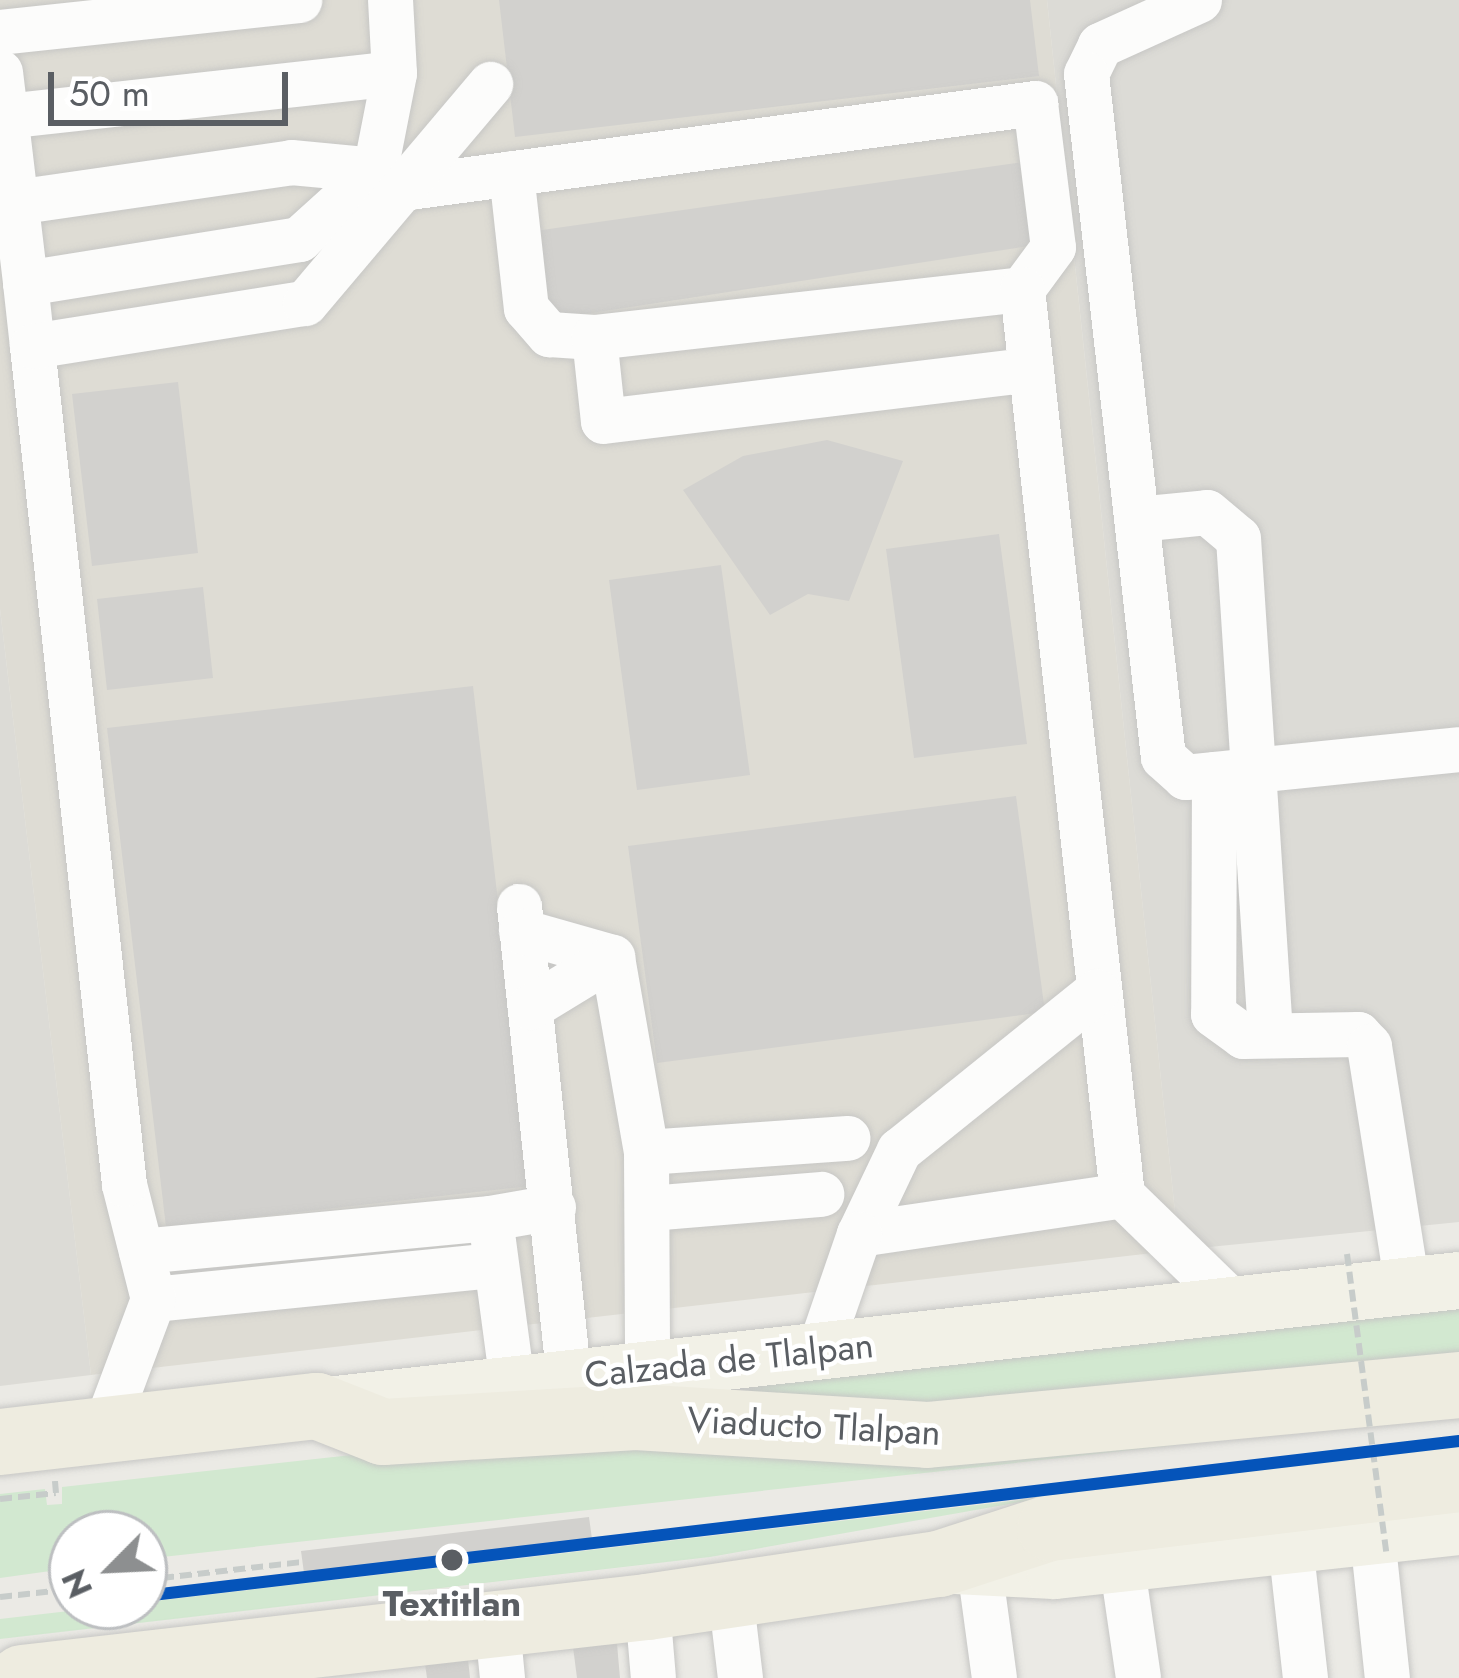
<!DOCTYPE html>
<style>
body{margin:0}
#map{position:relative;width:1459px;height:1678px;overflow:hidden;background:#ebeae5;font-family:Jost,sans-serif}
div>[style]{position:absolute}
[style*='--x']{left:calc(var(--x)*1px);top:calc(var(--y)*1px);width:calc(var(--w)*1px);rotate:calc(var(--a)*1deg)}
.industrial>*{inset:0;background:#dcdbd6}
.education>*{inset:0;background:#dedcd4}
.green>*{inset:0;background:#d2e8d0}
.building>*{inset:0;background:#d2d1ce}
.path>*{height:6px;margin-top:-3px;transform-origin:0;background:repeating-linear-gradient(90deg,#c7ccca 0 12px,transparent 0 18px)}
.roads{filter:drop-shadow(0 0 3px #c7c7c5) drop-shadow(0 0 3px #c7c7c5)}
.minor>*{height:45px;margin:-22.5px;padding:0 22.5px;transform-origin:22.5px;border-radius:22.5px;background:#fcfcfb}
.major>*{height:57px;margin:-28.5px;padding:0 28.5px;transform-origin:28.5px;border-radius:28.5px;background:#f2f1e7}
.highway>*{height:66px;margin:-33px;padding:0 33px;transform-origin:33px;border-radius:33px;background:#eeece0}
.path-bridge>*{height:6px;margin-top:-3px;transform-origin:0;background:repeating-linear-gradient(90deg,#c7ccca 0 12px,transparent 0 18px)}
.rail-1>*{height:12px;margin:-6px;padding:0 6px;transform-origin:6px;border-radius:6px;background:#0554ba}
.dots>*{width:33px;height:33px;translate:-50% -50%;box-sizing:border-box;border:6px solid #fff;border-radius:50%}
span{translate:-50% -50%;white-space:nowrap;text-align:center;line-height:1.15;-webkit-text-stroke:9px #fff;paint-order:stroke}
.street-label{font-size:36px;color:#5a5e63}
.stop-label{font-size:36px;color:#5a5e63;font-weight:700}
.north{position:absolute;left:48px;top:1510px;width:120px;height:120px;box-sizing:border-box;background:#fff;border:3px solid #bdbfc1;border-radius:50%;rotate:246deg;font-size:33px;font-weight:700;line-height:48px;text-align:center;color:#5a5e63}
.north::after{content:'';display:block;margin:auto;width:42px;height:54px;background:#8d8f90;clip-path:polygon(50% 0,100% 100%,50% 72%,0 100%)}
.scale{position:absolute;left:48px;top:72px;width:240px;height:54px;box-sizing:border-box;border:6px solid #5a5e63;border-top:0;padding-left:15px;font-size:36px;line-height:42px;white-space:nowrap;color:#5a5e63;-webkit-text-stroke:9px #fff;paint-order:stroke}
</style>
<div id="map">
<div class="industrial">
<div style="clip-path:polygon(1047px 0,1459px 0,1459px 1222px,1179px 1250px)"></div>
<div style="clip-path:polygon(0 609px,91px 1375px,0 1386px)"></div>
</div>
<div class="education">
<div style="clip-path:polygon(0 0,1047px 0,1179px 1250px,91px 1375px,0 609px)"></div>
</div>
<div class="green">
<div style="clip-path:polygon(1459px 1306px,1459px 1362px,1017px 1411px,679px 1393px)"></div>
<div style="clip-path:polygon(1459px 1414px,144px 1559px,144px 1534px,72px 1534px,72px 1568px,0 1578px,0 1494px,45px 1489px,47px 1505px,62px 1504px,62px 1487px,406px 1449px)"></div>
<div style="clip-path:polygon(1054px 1496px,710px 1557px,0 1639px,0 1619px)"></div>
</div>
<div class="building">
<div style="clip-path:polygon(499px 0,1030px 0,1039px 76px,515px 137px)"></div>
<div style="clip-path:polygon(1030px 161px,1042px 244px,546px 320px,535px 231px)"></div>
<div style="clip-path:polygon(178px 382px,198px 553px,92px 566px,72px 394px)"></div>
<div style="clip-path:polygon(827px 440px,903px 461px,849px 601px,808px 594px,770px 615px,683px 490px,743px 456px)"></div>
<div style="clip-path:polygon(999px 534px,1027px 744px,914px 758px,886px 549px)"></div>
<div style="clip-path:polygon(721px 565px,750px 775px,637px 790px,609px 580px)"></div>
<div style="clip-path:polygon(203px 587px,213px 678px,107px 690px,97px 599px)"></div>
<div style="clip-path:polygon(473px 686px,531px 1186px,166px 1227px,107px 728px)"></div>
<div style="clip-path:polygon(1016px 796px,1045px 1012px,657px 1063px,628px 846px)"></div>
<div style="clip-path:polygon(589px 1517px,592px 1539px,304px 1573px,301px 1551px)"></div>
<div style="clip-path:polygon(617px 1644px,620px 1678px,577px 1678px,573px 1647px)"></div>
<div style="clip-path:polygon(468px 1659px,470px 1678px,427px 1678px,425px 1664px)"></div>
</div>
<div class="path">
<div style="--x:0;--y:1499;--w:56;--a:-6.1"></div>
<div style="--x:56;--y:1493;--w:12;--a:-95"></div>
<div style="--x:144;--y:1580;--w:160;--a:-6.5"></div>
<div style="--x:0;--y:1597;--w:72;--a:-6.3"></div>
</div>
<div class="roads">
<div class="minor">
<div style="--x:1199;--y:0;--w:109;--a:155.6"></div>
<div style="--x:1100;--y:45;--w:32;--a:116"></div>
<div style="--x:1086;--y:74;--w:687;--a:83.57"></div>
<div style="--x:1163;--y:757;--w:30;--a:42"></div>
<div style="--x:1185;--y:777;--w:275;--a:-5.8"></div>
<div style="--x:0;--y:32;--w:301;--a:-6.1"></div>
<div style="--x:0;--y:72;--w:212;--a:83.2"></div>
<div style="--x:5;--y:116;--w:391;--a:-6.3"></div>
<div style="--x:511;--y:173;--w:136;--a:83.7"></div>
<div style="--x:526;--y:308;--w:35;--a:49"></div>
<div style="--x:549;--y:334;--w:45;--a:3.8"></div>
<div style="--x:15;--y:202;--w:279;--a:-8.2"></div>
<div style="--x:291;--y:162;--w:84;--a:5.4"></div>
<div style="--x:375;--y:170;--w:99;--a:-78.9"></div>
<div style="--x:394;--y:73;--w:73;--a:-93.1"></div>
<div style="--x:1022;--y:289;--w:431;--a:173.6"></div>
<div style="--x:594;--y:337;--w:84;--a:83.9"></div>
<div style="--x:603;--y:421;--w:431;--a:-6.9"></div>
<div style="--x:32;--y:346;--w:63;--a:-96.3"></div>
<div style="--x:25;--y:283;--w:278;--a:-9.1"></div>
<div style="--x:299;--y:239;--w:103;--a:-42.2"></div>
<div style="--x:375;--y:170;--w:38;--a:27"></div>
<div style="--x:409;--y:187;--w:632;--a:-7.64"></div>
<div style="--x:1035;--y:103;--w:145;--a:82.9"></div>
<div style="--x:1053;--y:247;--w:52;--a:126.4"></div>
<div style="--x:1022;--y:289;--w:912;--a:83.7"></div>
<div style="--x:1122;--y:1195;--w:156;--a:44.2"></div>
<div style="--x:1137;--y:519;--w:70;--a:-5.7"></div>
<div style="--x:1207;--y:512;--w:40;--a:40"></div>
<div style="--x:1238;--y:538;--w:497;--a:86.3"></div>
<div style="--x:1214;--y:774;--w:240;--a:90.2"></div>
<div style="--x:1213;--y:1014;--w:37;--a:36"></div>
<div style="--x:1243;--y:1036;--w:115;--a:-1"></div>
<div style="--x:1358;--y:1034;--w:16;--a:47"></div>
<div style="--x:1369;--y:1046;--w:242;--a:81"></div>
<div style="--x:519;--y:906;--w:475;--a:84"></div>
<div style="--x:521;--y:931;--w:95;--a:15.9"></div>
<div style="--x:612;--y:957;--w:198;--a:80.1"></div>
<div style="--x:646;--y:1152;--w:217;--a:89.7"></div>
<div style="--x:1097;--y:991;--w:254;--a:141.2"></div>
<div style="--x:899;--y:1150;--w:93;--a:115.5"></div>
<div style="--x:859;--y:1234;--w:266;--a:-8.4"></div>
<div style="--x:530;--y:1007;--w:96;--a:-31.4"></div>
<div style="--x:646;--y:1152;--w:202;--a:-4"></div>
<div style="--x:649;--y:1208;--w:173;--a:-4.7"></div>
<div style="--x:141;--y:1251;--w:351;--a:-5.4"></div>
<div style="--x:153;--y:1299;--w:343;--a:-5.7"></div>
<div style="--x:819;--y:1350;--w:123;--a:-71"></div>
<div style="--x:512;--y:1383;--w:166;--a:-97.6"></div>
<div style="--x:490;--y:1218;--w:64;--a:-9.9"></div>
<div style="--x:104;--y:1430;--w:140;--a:-69.5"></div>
<div style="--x:153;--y:1299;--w:119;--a:-104.2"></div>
<div style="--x:124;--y:1184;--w:843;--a:-96.27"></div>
<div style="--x:32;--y:346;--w:276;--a:-9"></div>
<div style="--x:305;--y:303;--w:287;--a:-49.8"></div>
<div style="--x:1372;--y:1536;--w:143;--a:84"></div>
<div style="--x:1290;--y:1544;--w:135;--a:83.6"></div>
<div style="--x:1121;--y:1561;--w:118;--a:81.7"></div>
<div style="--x:979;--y:1567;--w:112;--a:82.3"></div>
<div style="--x:730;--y:1594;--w:85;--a:83.2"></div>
<div style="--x:647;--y:1607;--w:71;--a:85.2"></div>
<div style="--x:497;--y:1626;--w:52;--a:84.5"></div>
</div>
<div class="major">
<div style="--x:317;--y:1406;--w:1149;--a:-6.3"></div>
<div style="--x:955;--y:1565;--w:99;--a:2.9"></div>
<div style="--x:1054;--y:1570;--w:407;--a:-6.2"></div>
</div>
<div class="highway">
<div style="--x:0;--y:1442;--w:319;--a:-6.5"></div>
<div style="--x:317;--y:1406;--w:71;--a:21.5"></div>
<div style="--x:383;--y:1432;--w:253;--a:-3.4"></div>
<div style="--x:636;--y:1417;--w:292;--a:3.5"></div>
<div style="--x:927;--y:1435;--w:534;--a:-5.37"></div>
<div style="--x:22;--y:1678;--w:629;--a:-6.48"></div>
<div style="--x:647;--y:1607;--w:295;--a:-8.4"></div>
<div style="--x:939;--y:1564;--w:117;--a:-18"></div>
<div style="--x:1050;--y:1528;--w:412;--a:-6.8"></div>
</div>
</div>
<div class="path-bridge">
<div style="--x:1347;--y:1254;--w:301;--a:82.5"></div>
</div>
<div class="rail-1">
<div style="--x:144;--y:1596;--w:1324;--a:-6.72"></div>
</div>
<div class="dots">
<div style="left:452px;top:1560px;background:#5a5e63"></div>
</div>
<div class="street-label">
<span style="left:729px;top:1360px;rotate:-6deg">Calzada de Tlalpan</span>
<span style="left:814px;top:1426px;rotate:3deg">Viaducto Tlalpan</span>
</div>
<div class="stop-label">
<span style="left:452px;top:1604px">Textitlan</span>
</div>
<div class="north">N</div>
<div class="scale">50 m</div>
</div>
